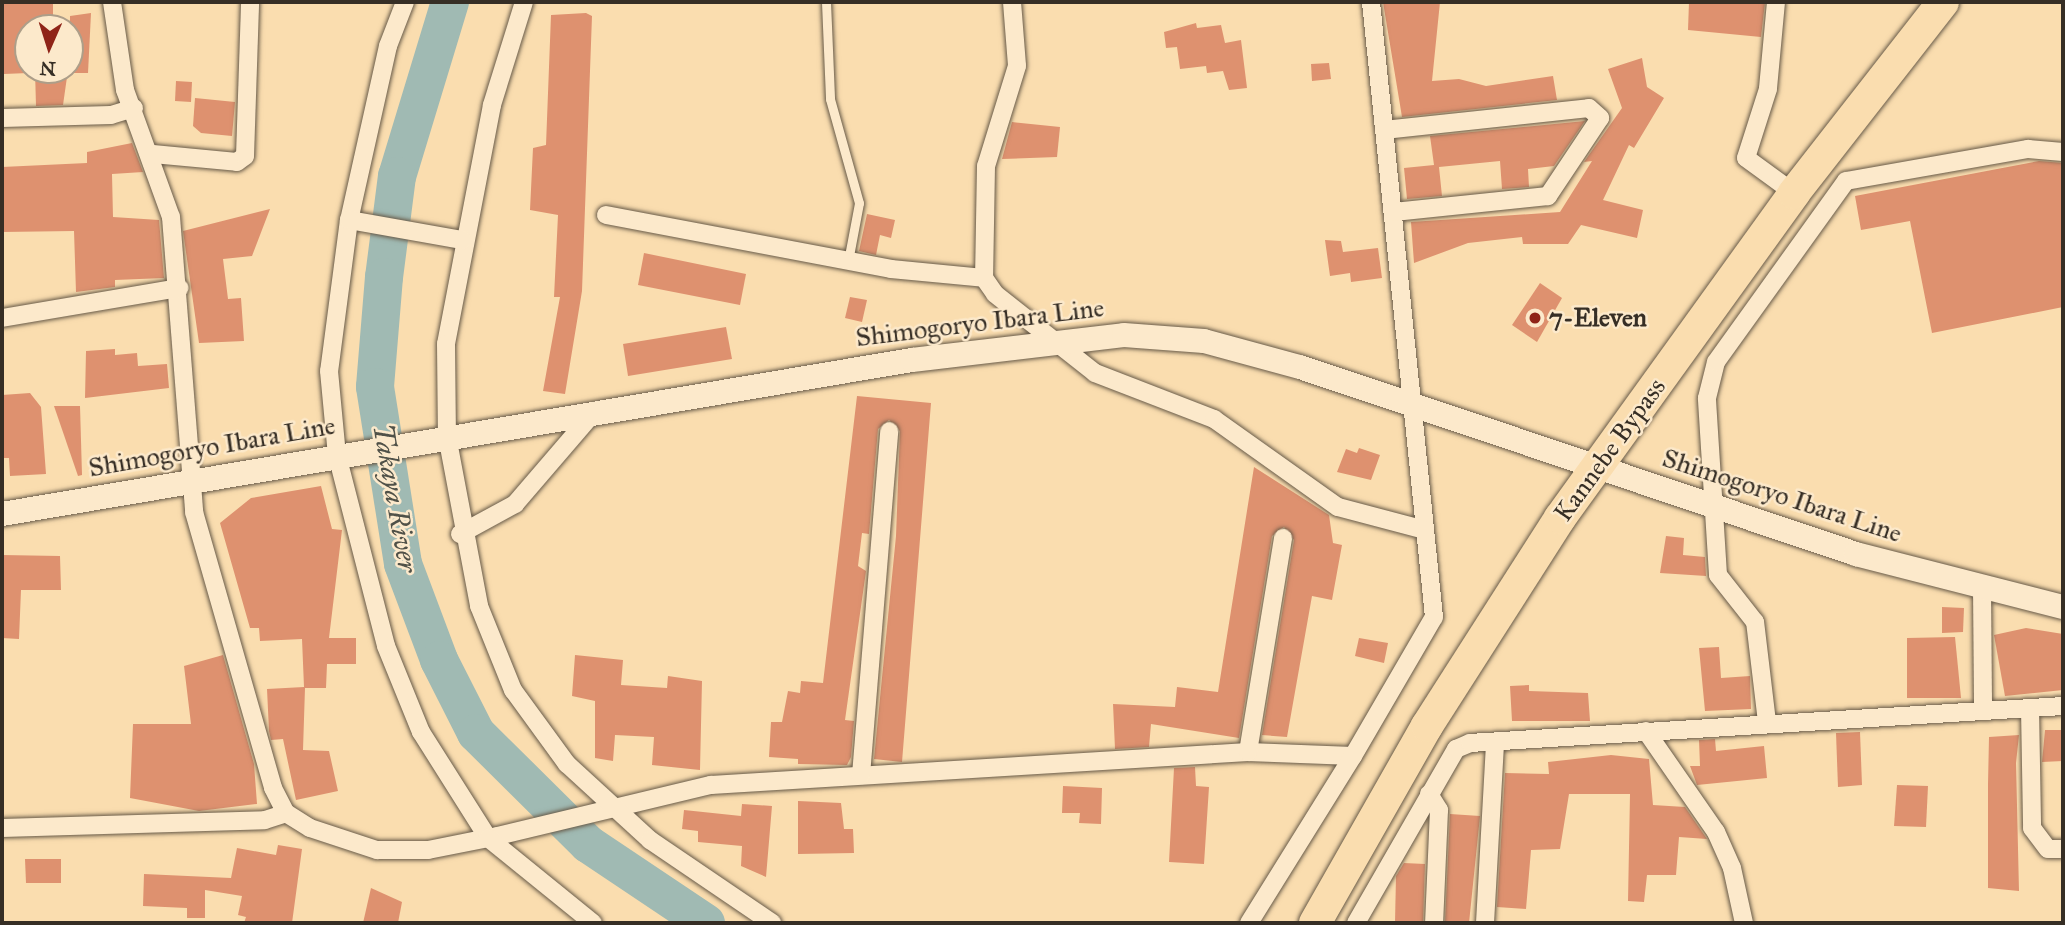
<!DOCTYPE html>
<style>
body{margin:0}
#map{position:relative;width:2065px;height:925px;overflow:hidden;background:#faddaf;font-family:"IM FELL Great Primer",serif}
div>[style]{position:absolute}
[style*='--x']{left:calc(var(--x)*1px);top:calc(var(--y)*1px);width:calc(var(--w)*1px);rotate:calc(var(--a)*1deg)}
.river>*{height:38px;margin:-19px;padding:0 19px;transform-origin:19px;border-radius:19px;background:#a0bab3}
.building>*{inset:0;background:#de916f}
.roads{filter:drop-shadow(0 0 2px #675a48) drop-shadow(0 0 2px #675a48)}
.lane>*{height:9px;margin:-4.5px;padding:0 4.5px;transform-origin:4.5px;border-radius:4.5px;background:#fce9cb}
.street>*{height:18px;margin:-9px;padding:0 9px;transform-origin:9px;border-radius:9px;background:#fce9cb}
.secondary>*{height:24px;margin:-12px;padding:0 12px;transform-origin:12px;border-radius:12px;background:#fce9cb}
.highway>*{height:32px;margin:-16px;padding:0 16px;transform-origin:16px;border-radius:16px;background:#faddaf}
.dots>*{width:19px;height:19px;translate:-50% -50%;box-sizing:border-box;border:4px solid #fce9cb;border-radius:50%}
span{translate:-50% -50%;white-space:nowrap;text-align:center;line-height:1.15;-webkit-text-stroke:5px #fce9cb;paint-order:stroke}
.poi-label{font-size:26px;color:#362e25;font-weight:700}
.left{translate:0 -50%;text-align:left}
.street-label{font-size:26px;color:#362e25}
.water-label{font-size:28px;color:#505148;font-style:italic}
.frame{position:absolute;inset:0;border:4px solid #362e25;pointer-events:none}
.north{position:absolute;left:14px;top:14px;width:70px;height:70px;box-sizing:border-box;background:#fce9cb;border:2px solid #ad9e89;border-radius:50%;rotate:183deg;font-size:19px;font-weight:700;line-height:28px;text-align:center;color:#362e25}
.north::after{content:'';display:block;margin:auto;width:24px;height:32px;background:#8f2418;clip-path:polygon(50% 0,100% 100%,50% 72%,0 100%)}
</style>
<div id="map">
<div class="river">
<div style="--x:450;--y:2;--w:182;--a:106.9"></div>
<div style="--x:397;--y:176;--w:102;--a:97.3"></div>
<div style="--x:384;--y:277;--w:110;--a:94.7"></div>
<div style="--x:375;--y:387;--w:179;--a:81"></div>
<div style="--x:403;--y:564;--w:103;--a:69.4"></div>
<div style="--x:439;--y:660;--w:82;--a:63.1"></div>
<div style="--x:476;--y:733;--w:158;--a:44.7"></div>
<div style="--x:588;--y:844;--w:142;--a:33.8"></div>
</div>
<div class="building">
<div style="clip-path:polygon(2px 2px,53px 2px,53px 28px,28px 28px,28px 73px,4px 74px)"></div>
<div style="clip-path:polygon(1383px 2px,1440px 2px,1432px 81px,1459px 79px,1486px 86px,1553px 76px,1557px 100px,1402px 117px)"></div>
<div style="clip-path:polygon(1689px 2px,1765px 2px,1761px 37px,1688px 30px)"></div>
<div style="clip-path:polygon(91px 13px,88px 73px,70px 73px,70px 16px)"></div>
<div style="clip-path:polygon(586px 13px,592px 16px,582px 291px,565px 394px,543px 391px,560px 297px,554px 297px,558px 215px,530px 210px,533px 148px,546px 145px,551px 15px)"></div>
<div style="clip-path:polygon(1196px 23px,1197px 28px,1221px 25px,1225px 43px,1241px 40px,1247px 88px,1229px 90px,1223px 71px,1207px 73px,1206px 66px,1180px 69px,1177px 47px,1166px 48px,1164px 32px)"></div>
<div style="clip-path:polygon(1642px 58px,1647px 87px,1664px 98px,1634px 148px,1629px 145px,1603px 200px,1643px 210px,1637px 238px,1581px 225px,1568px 244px,1523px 244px,1522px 237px,1468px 243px,1414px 263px,1411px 222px,1560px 212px,1592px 161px,1584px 162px,1622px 108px,1608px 69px)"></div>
<div style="clip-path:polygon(1329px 63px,1331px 79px,1312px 81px,1311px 64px)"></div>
<div style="clip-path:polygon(35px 70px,68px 70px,63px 105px,36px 106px)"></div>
<div style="clip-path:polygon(176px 81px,192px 82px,191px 102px,175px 101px)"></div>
<div style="clip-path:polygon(195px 98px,235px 102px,232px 136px,201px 133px,193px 126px)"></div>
<div style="clip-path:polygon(1585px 121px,1554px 166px,1528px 169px,1529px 187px,1502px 189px,1500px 161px,1439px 167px,1442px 196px,1407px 199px,1404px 168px,1434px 165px,1430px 136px)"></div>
<div style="clip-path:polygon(1012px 122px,1060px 127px,1057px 157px,1002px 159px)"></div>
<div style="clip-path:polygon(132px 143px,143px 172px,112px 174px,113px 217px,159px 220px,164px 278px,115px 280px,115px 287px,76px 292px,74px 231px,2px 232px,2px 167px,87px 163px,87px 152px)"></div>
<div style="clip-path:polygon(2039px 161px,2063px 163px,2063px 307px,1932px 333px,1910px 221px,1861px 230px,1855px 196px)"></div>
<div style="clip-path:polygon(270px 209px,252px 256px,223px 259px,228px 299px,241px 298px,244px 341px,199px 343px,183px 231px)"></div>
<div style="clip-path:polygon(867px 214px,895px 220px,891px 238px,880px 235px,876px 255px,859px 251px)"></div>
<div style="clip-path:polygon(1325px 240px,1341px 241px,1343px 252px,1378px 248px,1382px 278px,1351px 282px,1350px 273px,1330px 276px)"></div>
<div style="clip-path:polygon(644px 253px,746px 274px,740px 305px,638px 285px)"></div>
<div style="clip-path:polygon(1540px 283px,1562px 298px,1537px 342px,1512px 325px)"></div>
<div style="clip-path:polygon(850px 297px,867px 300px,862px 322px,845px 318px)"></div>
<div style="clip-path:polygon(726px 327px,732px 359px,628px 376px,623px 344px)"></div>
<div style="clip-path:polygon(115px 349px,115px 355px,137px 353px,138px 366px,167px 364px,169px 388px,85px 398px,86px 351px)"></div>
<div style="clip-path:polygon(30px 393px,41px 407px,46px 474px,10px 476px,9px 458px,2px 458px,2px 395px)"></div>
<div style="clip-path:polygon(857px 396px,931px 403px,902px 762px,874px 759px,896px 536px,900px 431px,889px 420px,878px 429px,869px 534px,862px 533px,858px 566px,866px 571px,845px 720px,854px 721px,851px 757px,847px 765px,798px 764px,798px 759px,769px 757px,771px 722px,782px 722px,788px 691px,800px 693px,801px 681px,823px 683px)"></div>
<div style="clip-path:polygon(54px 406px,80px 406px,82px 475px,78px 476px)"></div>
<div style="clip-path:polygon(1359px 448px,1380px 455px,1371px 480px,1337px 472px,1346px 449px,1357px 453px)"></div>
<div style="clip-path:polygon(1254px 467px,1329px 515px,1333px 543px,1342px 545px,1332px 600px,1312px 596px,1287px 737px,1262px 735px,1294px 540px,1284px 527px,1272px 536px,1239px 738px,1151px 724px,1149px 747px,1115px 749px,1113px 704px,1175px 707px,1177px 687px,1218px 692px)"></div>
<div style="clip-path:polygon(321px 486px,332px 529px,342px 530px,329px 638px,356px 638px,356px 664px,327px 664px,326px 688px,305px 688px,303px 750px,329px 751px,338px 791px,296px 800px,283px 739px,271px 740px,269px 731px,267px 689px,304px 687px,302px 639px,260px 641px,259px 628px,250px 628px,220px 523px,251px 498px)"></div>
<div style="clip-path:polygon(1666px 536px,1684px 538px,1683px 555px,1705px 557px,1706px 576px,1660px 573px)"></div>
<div style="clip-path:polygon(2px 555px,60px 556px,61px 590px,21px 590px,19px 639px,2px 638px)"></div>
<div style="clip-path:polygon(1942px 607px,1964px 608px,1963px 632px,1942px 633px)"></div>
<div style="clip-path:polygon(2026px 628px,2063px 634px,2063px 690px,2005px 696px,1994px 635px)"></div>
<div style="clip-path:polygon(1955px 637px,1961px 698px,1907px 698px,1907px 638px)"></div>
<div style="clip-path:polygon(1359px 638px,1388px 643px,1384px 663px,1355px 656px)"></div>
<div style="clip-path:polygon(1719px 647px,1721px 678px,1750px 676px,1751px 709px,1705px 711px,1699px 648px)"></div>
<div style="clip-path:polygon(223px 655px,254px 764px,257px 804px,199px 811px,130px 798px,133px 724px,191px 724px,184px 666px)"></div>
<div style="clip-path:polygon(575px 655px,623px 660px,621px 685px,667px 688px,668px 676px,702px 681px,700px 770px,652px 765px,654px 737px,615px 735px,613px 761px,595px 758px,595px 701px,572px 696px)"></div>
<div style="clip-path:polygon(1529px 685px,1529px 691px,1588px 693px,1590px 721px,1512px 721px,1510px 686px)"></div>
<div style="clip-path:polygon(2045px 730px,2063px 730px,2063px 761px,2042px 762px)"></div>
<div style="clip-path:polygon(1860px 732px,1862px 785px,1838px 787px,1836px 733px)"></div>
<div style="clip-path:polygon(2019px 735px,2016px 763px,2019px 891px,1988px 888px,1988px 784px,1989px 737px)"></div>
<div style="clip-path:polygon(1715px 739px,1716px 751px,1764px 746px,1767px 778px,1697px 785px,1690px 766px,1700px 766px,1699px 740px)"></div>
<div style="clip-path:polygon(1611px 755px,1649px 759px,1653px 805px,1685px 807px,1707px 839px,1679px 837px,1676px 875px,1647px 875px,1644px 902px,1628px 901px,1630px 794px,1569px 794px,1560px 849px,1531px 850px,1526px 909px,1497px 907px,1505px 773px,1549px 774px,1548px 762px)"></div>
<div style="clip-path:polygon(1195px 767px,1196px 786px,1209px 787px,1204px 864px,1169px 862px,1174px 768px)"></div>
<div style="clip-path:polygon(1897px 785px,1928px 786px,1926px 827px,1894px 826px)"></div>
<div style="clip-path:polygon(1063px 786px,1102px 788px,1101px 824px,1079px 823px,1080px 813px,1062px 813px)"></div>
<div style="clip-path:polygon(798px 801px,841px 803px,844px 829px,853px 829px,854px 853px,798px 854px)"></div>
<div style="clip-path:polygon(742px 804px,772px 806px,766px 877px,741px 866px,742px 846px,698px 842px,698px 831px,682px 829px,684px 810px,741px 816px)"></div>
<div style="clip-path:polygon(1450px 814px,1480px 816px,1469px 923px,1445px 923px)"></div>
<div style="clip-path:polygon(278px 845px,302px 849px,292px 923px,244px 923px,246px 917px,238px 915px,242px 896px,205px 890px,205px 918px,187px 918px,187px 908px,143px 906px,144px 874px,231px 878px,237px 848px,276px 855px)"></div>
<div style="clip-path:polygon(25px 859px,61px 859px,61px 883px,26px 883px)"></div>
<div style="clip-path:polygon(1404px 863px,1425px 864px,1423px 923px,1395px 923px,1396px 876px)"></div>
<div style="clip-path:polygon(371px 888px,402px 902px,398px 923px,363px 923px)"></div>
</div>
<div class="roads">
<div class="lane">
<div style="--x:826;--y:2;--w:97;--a:87.6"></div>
<div style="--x:830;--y:99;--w:108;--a:74.4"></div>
<div style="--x:859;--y:203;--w:59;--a:100.7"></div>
</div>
<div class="street">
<div style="--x:112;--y:2;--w:89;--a:81.6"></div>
<div style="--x:125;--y:90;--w:135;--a:70.1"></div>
<div style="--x:171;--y:217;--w:296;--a:85.5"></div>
<div style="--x:194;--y:512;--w:287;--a:74"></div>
<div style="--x:273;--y:788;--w:28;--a:63"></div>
<div style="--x:286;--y:813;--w:28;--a:32"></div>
<div style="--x:310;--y:828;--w:71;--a:18.2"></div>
<div style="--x:377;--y:850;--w:51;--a:0"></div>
<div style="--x:428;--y:850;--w:71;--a:-11.3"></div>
<div style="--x:498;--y:836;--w:219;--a:-13.5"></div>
<div style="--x:711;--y:785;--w:538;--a:-3.52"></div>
<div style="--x:1248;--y:752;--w:105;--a:2.2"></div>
<div style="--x:1353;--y:756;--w:161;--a:-59.8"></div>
<div style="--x:1434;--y:617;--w:618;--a:-95.85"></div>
<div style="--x:405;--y:2;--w:47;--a:111.1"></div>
<div style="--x:388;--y:46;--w:178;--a:102.6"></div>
<div style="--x:349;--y:220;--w:152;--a:97.5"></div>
<div style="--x:329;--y:371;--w:84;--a:84.6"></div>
<div style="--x:337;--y:455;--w:197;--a:75.6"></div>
<div style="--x:386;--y:646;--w:93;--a:67.9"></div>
<div style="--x:421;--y:732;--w:125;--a:57.7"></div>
<div style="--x:488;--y:838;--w:135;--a:39"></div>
<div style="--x:524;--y:2;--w:108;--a:107.3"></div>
<div style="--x:492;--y:105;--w:243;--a:100.9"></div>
<div style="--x:446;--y:344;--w:92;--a:89.4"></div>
<div style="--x:447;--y:436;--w:173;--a:79.3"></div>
<div style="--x:479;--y:606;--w:91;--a:68"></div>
<div style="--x:513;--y:690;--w:92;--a:53.9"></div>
<div style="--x:567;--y:764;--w:113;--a:42.5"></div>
<div style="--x:650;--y:840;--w:148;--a:34.2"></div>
<div style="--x:1012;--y:2;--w:64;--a:85.5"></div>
<div style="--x:1017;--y:66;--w:105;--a:107.2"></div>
<div style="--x:986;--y:166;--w:112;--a:91"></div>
<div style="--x:984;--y:278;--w:19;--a:55"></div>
<div style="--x:995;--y:294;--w:127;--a:38.3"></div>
<div style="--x:1095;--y:373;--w:128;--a:21.1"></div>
<div style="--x:1214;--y:419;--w:152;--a:35.4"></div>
<div style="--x:1338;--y:507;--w:90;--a:14.8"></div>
<div style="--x:1776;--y:2;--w:87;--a:95.3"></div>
<div style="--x:1768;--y:89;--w:72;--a:107.7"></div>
<div style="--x:1746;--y:158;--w:59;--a:36.1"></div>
<div style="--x:2;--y:118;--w:109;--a:-1.6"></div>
<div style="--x:111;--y:115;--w:24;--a:-17"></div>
<div style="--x:1384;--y:130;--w:206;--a:-6.1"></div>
<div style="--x:1589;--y:108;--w:15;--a:42"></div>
<div style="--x:1600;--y:118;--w:94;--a:123.7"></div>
<div style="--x:1548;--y:196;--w:155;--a:174.1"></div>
<div style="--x:153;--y:154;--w:84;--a:5.4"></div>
<div style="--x:237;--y:162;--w:10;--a:-37"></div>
<div style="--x:245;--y:156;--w:154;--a:-88.1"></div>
<div style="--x:606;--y:215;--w:290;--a:10.7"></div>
<div style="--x:891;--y:269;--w:93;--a:5.5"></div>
<div style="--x:349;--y:220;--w:115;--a:10"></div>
<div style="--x:2;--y:318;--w:180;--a:-9.6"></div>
<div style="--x:460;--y:534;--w:63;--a:-28.6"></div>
<div style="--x:515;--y:504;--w:123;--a:-49.3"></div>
<div style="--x:1982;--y:588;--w:122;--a:89.5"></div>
<div style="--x:2030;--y:708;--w:120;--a:89"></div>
<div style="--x:2032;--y:828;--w:26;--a:53"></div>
<div style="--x:2048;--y:849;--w:15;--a:0"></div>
<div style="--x:1767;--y:722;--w:101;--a:-96.8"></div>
<div style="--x:1755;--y:622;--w:60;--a:-128.2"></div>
<div style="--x:1718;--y:575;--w:177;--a:-93.6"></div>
<div style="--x:1707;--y:398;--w:37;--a:-76"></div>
<div style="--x:1716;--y:362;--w:223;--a:-54.3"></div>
<div style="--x:1846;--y:181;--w:185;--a:-10"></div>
<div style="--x:2028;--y:149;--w:35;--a:5"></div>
<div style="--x:1646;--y:731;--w:123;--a:55.3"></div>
<div style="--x:1716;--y:832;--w:39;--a:66"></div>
<div style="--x:1732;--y:868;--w:56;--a:77.7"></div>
<div style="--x:1248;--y:752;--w:217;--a:-80.7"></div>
<div style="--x:861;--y:775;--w:345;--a:-85.3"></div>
<div style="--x:1429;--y:794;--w:19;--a:58"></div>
<div style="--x:1439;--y:810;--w:113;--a:92.5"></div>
<div style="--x:2;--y:828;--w:263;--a:-1.7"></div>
<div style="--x:265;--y:820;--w:22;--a:-18"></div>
<div style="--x:1249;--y:923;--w:197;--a:-58.1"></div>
<div style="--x:1356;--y:923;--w:201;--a:-60.1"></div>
<div style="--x:1456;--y:749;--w:15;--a:-23"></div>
<div style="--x:1470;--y:743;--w:594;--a:-3.57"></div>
<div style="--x:1485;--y:923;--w:180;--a:-86.8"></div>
</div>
<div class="secondary">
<div style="--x:2;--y:514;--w:923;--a:-9.61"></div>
<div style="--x:912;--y:360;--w:213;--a:-6.7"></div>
<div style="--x:1124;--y:335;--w:80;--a:4.3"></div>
<div style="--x:1204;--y:341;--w:99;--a:15.2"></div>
<div style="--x:1300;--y:367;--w:587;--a:18.59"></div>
<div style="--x:1856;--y:554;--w:214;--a:14.4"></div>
</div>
<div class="highway">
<div style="--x:1315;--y:923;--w:227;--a:-60.4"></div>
<div style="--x:1427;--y:726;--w:247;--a:-57.4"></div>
<div style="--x:1560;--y:518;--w:400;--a:-54.2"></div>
<div style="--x:1794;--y:193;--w:242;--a:-52"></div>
</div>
</div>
<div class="dots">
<div style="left:1535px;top:318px;background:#8f2418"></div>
</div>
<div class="poi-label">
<span class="left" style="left:1549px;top:318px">7-Eleven</span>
</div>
<div class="street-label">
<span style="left:980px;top:323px;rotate:-7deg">Shimogoryo Ibara Line</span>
<span style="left:212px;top:447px;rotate:-10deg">Shimogoryo Ibara Line</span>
<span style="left:1610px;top:450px;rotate:-54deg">Kannebe Bypass</span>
<span style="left:1782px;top:496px;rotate:18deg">Shimogoryo Ibara Line</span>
</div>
<div class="water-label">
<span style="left:395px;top:498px;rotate:80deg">Takaya River</span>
</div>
<div class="frame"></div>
<div class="north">N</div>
</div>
